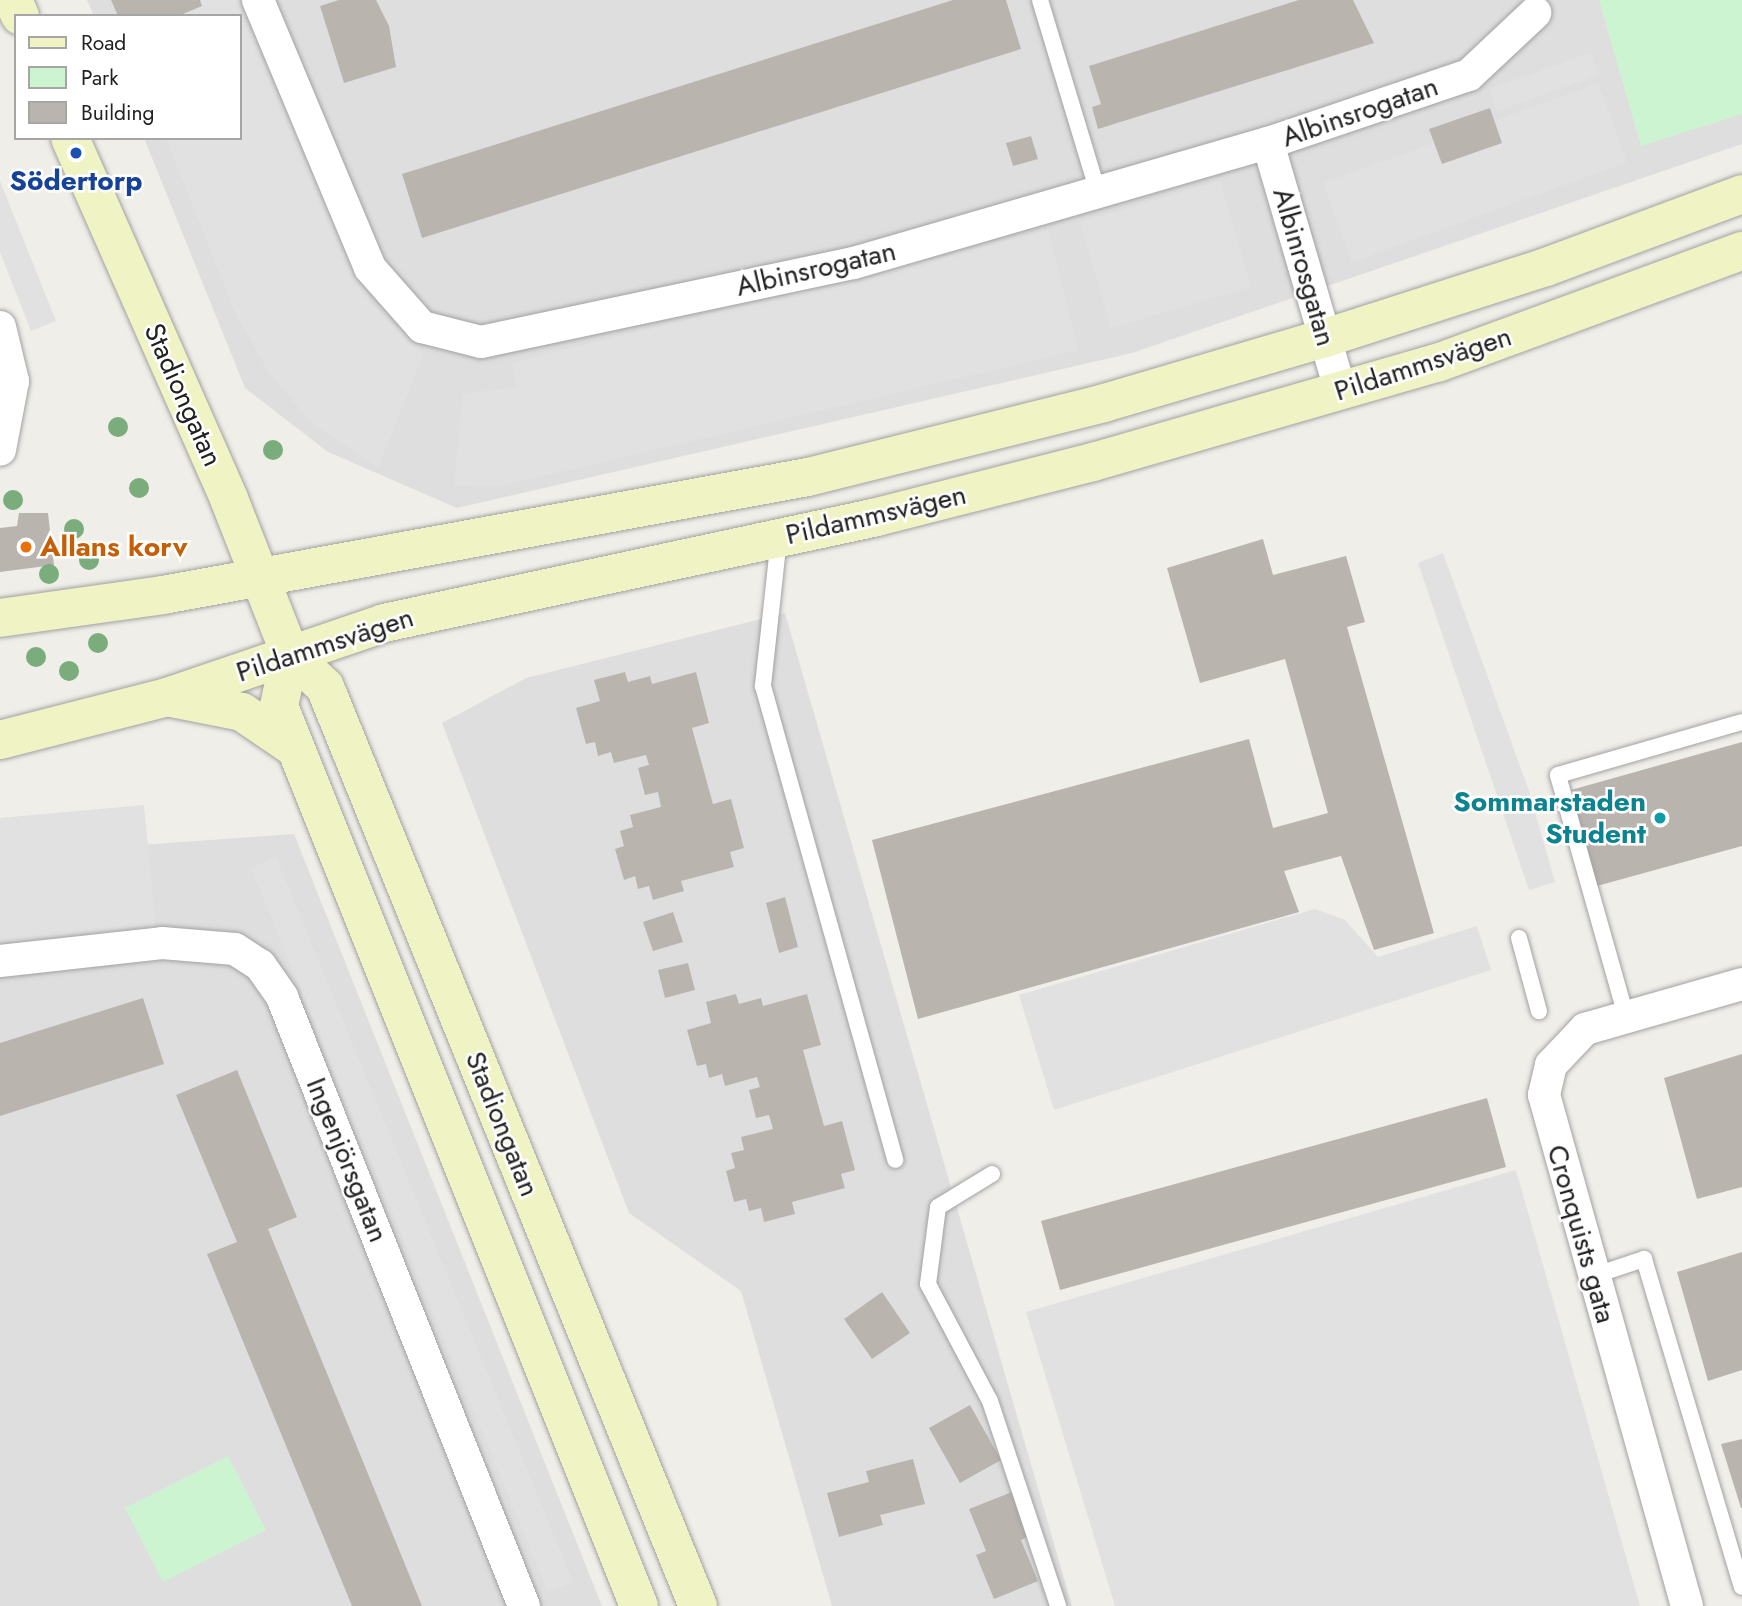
<!DOCTYPE html>
<meta charset="utf-8">
<style>
body{margin:0}
#map{position:relative;width:1742px;height:1606px;overflow:hidden;background:#f0eee9;font-family:Jost,sans-serif}
div>[style]{position:absolute}
[style*='--x']{left:calc(var(--x)*1px);top:calc(var(--y)*1px);width:calc(var(--w)*1px);rotate:calc(var(--a)*1deg)}
.residential>*{inset:0;background:#dfdede}
.park>*{inset:0;background:#ccf4d0}
.parking>*{inset:0;background:#e1e1e1}
.building>*{inset:0;background:#bab4af}
.roads{filter:drop-shadow(0 0 2px #a2a2a2) drop-shadow(0 0 2px #a2a2a2)}
.lane>*{height:16px;margin:-8px;padding:0 8px;transform-origin:8px;border-radius:8px;background:#fff}
.street>*{height:32px;margin:-16px;padding:0 16px;transform-origin:16px;border-radius:16px;background:#fff}
.secondary>*{height:38px;margin:-19px;padding:0 19px;transform-origin:19px;border-radius:19px;background:#f0f3c4}
.trees>*{width:20px;height:20px;margin:-10px;border-radius:50%;background:#7aac7c}
.dots>*{width:19px;height:19px;translate:-50% -50%;box-sizing:border-box;border:4px solid #fff;border-radius:50%}
span{translate:-50% -50%;white-space:nowrap;text-align:center;line-height:1.15;-webkit-text-stroke:5px #fff;paint-order:stroke}
.street-label{font-size:28px;color:#212121}
.transit-label{font-size:28px;color:#164399;font-weight:700}
.food-label{font-size:28px;color:#c56008;font-weight:700}
.left{translate:0 -50%;text-align:left}
.culture-label{font-size:28px;color:#0d838f;font-weight:700}
.right{translate:-100% -50%;text-align:right}
.legend{position:absolute;left:14px;top:14px;width:228px;height:126px;box-sizing:border-box;background:#fff;border:2px solid #a6a6a6;margin:0;padding:9px 12px;list-style:none;font-size:21px;color:#212121}
.legend li{display:flex;align-items:center;gap:14px;height:35px}
.legend b{width:35px;border:2px solid #a6a6a6}
</style>
<div id="map">
<div class="residential">
<div style="clip-path:polygon(87px 0,1742px 0,1742px 144px,1132px 353px,457px 508px,328px 452px,245px 388px,144px 138px,240px 138px,240px 16px,94px 16px)"></div>
<div style="clip-path:polygon(785px 613px,1072px 1606px,832px 1606px,741px 1291px,629px 1213px,442px 723px,526px 678px)"></div>
<div style="clip-path:polygon(294px 834px,602px 1606px,0 1606px,0 855px)"></div>
</div>
<div class="park">
<div style="clip-path:polygon(1599px 0,1742px 0,1742px 114px,1641px 146px)"></div>
<div style="clip-path:polygon(228px 1456px,266px 1530px,163px 1582px,125px 1508px)"></div>
</div>
<div class="parking">
<div style="clip-path:polygon(200px 0,239px 0,371px 304px,424px 353px,378px 468px,312px 423px,267px 370px,234px 310px,166px 138px,240px 138px,240px 16px,178px 16px,202px 6px)"></div>
<div style="clip-path:polygon(1590px 53px,1599px 75px,1497px 111px,1489px 89px)"></div>
<div style="clip-path:polygon(1598px 83px,1627px 162px,1352px 262px,1323px 183px)"></div>
<div style="clip-path:polygon(0 181px,56px 321px,31px 331px,0 252px)"></div>
<div style="clip-path:polygon(1220px 181px,1251px 287px,1111px 328px,1080px 222px)"></div>
<div style="clip-path:polygon(1048px 230px,1078px 350px,502px 486px,454px 485px,463px 394px,516px 387px,512px 363px)"></div>
<div style="clip-path:polygon(1443px 553px,1529px 791px,1555px 882px,1529px 890px,1418px 563px)"></div>
<div style="clip-path:polygon(144px 805px,156px 929px,0 943px,0 818px)"></div>
<div style="clip-path:polygon(276px 857px,573px 1582px,548px 1592px,251px 868px)"></div>
<div style="clip-path:polygon(1315px 909px,1345px 920px,1378px 957px,1477px 926px,1491px 970px,1054px 1110px,1019px 995px)"></div>
<div style="clip-path:polygon(1516px 1170px,1640px 1606px,1115px 1606px,1026px 1312px)"></div>
</div>
<div class="building">
<div style="clip-path:polygon(111px 0,200px 0,202px 6px,178px 16px,118px 16px)"></div>
<div style="clip-path:polygon(339px 0,376px 0,389px 26px,396px 67px,344px 83px,320px 6px)"></div>
<div style="clip-path:polygon(953px 0,1006px 0,1021px 49px,422px 238px,402px 174px)"></div>
<div style="clip-path:polygon(1299px 0,1353px 0,1374px 43px,1098px 129px,1092px 107px,1101px 104px,1089px 66px)"></div>
<div style="clip-path:polygon(1490px 108px,1502px 143px,1442px 164px,1429px 129px)"></div>
<div style="clip-path:polygon(1031px 136px,1038px 159px,1013px 166px,1006px 143px)"></div>
<div style="clip-path:polygon(19px 513px,48px 513px,54px 565px,0 572px,0 528px,17px 526px)"></div>
<div style="clip-path:polygon(1263px 539px,1273px 575px,1346px 556px,1365px 622px,1347px 627px,1434px 933px,1374px 950px,1341px 856px,1284px 871px,1299px 912px,918px 1019px,872px 840px,1249px 739px,1273px 828px,1328px 813px,1285px 659px,1200px 683px,1167px 568px)"></div>
<div style="clip-path:polygon(625px 672px,628px 682px,650px 676px,652px 684px,696px 672px,709px 723px,692px 728px,713px 804px,731px 799px,744px 848px,730px 852px,734px 867px,681px 881px,684px 891px,653px 900px,649px 886px,638px 889px,635px 876px,624px 880px,615px 849px,624px 846px,620px 831px,633px 827px,630px 815px,661px 807px,658px 792px,645px 795px,638px 768px,649px 765px,646px 755px,614px 763px,611px 752px,598px 756px,595px 742px,586px 744px,576px 708px,600px 701px,594px 680px)"></div>
<div style="clip-path:polygon(1742px 742px,1742px 846px,1597px 886px,1571px 790px)"></div>
<div style="clip-path:polygon(785px 897px,798px 947px,779px 953px,766px 903px)"></div>
<div style="clip-path:polygon(673px 912px,683px 942px,653px 951px,643px 922px)"></div>
<div style="clip-path:polygon(688px 963px,695px 990px,665px 998px,658px 970px)"></div>
<div style="clip-path:polygon(736px 994px,739px 1004px,761px 998px,763px 1006px,807px 994px,821px 1045px,803px 1050px,824px 1126px,842px 1121px,855px 1170px,841px 1174px,845px 1188px,792px 1202px,795px 1214px,764px 1222px,761px 1208px,749px 1211px,746px 1199px,734px 1202px,726px 1171px,735px 1168px,731px 1153px,744px 1150px,741px 1137px,773px 1129px,769px 1115px,756px 1118px,749px 1090px,760px 1087px,757px 1077px,725px 1086px,722px 1074px,709px 1078px,706px 1064px,697px 1066px,687px 1030px,711px 1023px,706px 1002px)"></div>
<div style="clip-path:polygon(143px 998px,164px 1064px,0 1116px,0 1043px)"></div>
<div style="clip-path:polygon(1742px 1054px,1742px 1187px,1697px 1199px,1664px 1078px)"></div>
<div style="clip-path:polygon(237px 1070px,297px 1217px,268px 1229px,422px 1606px,352px 1606px,207px 1254px,237px 1242px,176px 1095px)"></div>
<div style="clip-path:polygon(1487px 1098px,1506px 1167px,1060px 1290px,1041px 1221px)"></div>
<div style="clip-path:polygon(1742px 1252px,1742px 1370px,1708px 1381px,1677px 1272px)"></div>
<div style="clip-path:polygon(882px 1292px,910px 1333px,872px 1359px,844px 1319px)"></div>
<div style="clip-path:polygon(970px 1405px,1001px 1460px,960px 1483px,929px 1428px)"></div>
<div style="clip-path:polygon(1742px 1439px,1742px 1508px,1741px 1508px,1721px 1444px)"></div>
<div style="clip-path:polygon(913px 1459px,925px 1504px,880px 1515px,883px 1525px,839px 1537px,827px 1493px,869px 1482px,866px 1471px)"></div>
<div style="clip-path:polygon(1012px 1492px,1030px 1536px,1021px 1540px,1038px 1581px,994px 1599px,976px 1555px,986px 1551px,969px 1509px)"></div>
</div>
<div class="roads">
<div class="lane">
<div style="--x:1040;--y:0;--w:201;--a:73.2"></div>
<div style="--x:779;--y:538;--w:149;--a:96.2"></div>
<div style="--x:763;--y:686;--w:492;--a:74.4"></div>
<div style="--x:1519;--y:938;--w:76;--a:74.7"></div>
<div style="--x:1626;--y:1016;--w:250;--a:-105.8"></div>
<div style="--x:1558;--y:775;--w:191;--a:-16.1"></div>
<div style="--x:992;--y:1174;--w:63;--a:148.6"></div>
<div style="--x:938;--y:1207;--w:78;--a:97.4"></div>
<div style="--x:928;--y:1284;--w:132;--a:62.1"></div>
<div style="--x:990;--y:1401;--w:216;--a:71.6"></div>
<div style="--x:1593;--y:1276;--w:54;--a:-18.4"></div>
<div style="--x:1644;--y:1259;--w:342;--a:73.4"></div>
</div>
<div class="street">
<div style="--x:258;--y:0;--w:290;--a:67.3"></div>
<div style="--x:370;--y:268;--w:79;--a:48.6"></div>
<div style="--x:422;--y:327;--w:61;--a:14.3"></div>
<div style="--x:481;--y:342;--w:381;--a:-12"></div>
<div style="--x:854;--y:263;--w:431;--a:-16.2"></div>
<div style="--x:1268;--y:143;--w:212;--a:-18.7"></div>
<div style="--x:1469;--y:75;--w:91;--a:-43.2"></div>
<div style="--x:1268;--y:143;--w:259;--a:73.7"></div>
<div style="--x:0;--y:327;--w:56;--a:76.5"></div>
<div style="--x:13;--y:381;--w:70;--a:100.7"></div>
<div style="--x:0;--y:961;--w:163;--a:-6.3"></div>
<div style="--x:162;--y:943;--w:73;--a:4.7"></div>
<div style="--x:235;--y:949;--w:30;--a:33"></div>
<div style="--x:260;--y:965;--w:39;--a:55"></div>
<div style="--x:282;--y:997;--w:655;--a:68.33"></div>
<div style="--x:1687;--y:1606;--w:531;--a:-105.63"></div>
<div style="--x:1544;--y:1095;--w:31;--a:-77"></div>
<div style="--x:1551;--y:1065;--w:50;--a:-46.6"></div>
<div style="--x:1585;--y:1029;--w:163;--a:-16"></div>
</div>
<div class="secondary">
<div style="--x:13;--y:0;--w:17;--a:66"></div>
<div style="--x:70;--y:138;--w:394;--a:66.2"></div>
<div style="--x:229;--y:499;--w:167;--a:68.5"></div>
<div style="--x:290;--y:654;--w:48;--a:43.3"></div>
<div style="--x:325;--y:687;--w:992;--a:67.91"></div>
<div style="--x:0;--y:618;--w:165;--a:-8"></div>
<div style="--x:163;--y:595;--w:656;--a:-10.37"></div>
<div style="--x:808;--y:477;--w:305;--a:-14"></div>
<div style="--x:1104;--y:403;--w:230;--a:-16.4"></div>
<div style="--x:1325;--y:338;--w:232;--a:-17.8"></div>
<div style="--x:1546;--y:267;--w:209;--a:-20.4"></div>
<div style="--x:290;--y:654;--w:53;--a:101.9"></div>
<div style="--x:279;--y:706;--w:969;--a:68.2"></div>
<div style="--x:172;--y:698;--w:71;--a:11.3"></div>
<div style="--x:242;--y:712;--w:64;--a:34.2"></div>
<div style="--x:0;--y:740;--w:172;--a:-14.4"></div>
<div style="--x:167;--y:697;--w:229;--a:-18.8"></div>
<div style="--x:384;--y:623;--w:504;--a:-12.13"></div>
<div style="--x:877;--y:517;--w:223;--a:-14.3"></div>
<div style="--x:1093;--y:462;--w:358;--a:-16.1"></div>
<div style="--x:1437;--y:363;--w:325;--a:-20.2"></div>
</div>
</div>
<div class="trees">
<div style="left:118px;top:427px"></div>
<div style="left:273px;top:450px"></div>
<div style="left:139px;top:488px"></div>
<div style="left:13px;top:500px"></div>
<div style="left:74px;top:529px"></div>
<div style="left:89px;top:560px"></div>
<div style="left:49px;top:574px"></div>
<div style="left:98px;top:643px"></div>
<div style="left:36px;top:657px"></div>
<div style="left:69px;top:671px"></div>
</div>
<div class="dots">
<div style="left:76px;top:153px;background:#1a4fb4"></div>
<div style="left:26px;top:547px;background:#e8710a"></div>
<div style="left:1660px;top:818px;background:#0f9aa8"></div>
</div>
<div class="street-label">
<span style="left:1360px;top:112px;rotate:-19deg">Albinsrogatan</span>
<span style="left:1304px;top:267px;rotate:74deg">Albinrosgatan</span>
<span style="left:816px;top:269px;rotate:-13deg">Albinsrogatan</span>
<span style="left:1423px;top:364px;rotate:-18deg">Pildammsvägen</span>
<span style="left:183px;top:395px;rotate:66deg">Stadiongatan</span>
<span style="left:876px;top:515px;rotate:-13deg">Pildammsvägen</span>
<span style="left:325px;top:645px;rotate:-18deg">Pildammsvägen</span>
<span style="left:502px;top:1124px;rotate:68deg">Stadiongatan</span>
<span style="left:347px;top:1160px;rotate:68deg">Ingenjörsgatan</span>
<span style="left:1581px;top:1234px;rotate:74deg">Cronquists gata</span>
</div>
<div class="transit-label">
<span style="left:76px;top:181px">Södertorp</span>
</div>
<div class="food-label">
<span class="left" style="left:40px;top:547px">Allans korv</span>
</div>
<div class="culture-label">
<span class="right" style="left:1646px;top:818px">Sommarstaden<br>Student</span>
</div>
<ul class="legend">
<li><b style="height:9px;background:#f0f3c4"></b>Road</li>
<li><b style="height:19px;background:#ccf4d0"></b>Park</li>
<li><b style="height:19px;background:#bab4af"></b>Building</li>
</ul>
</div>
